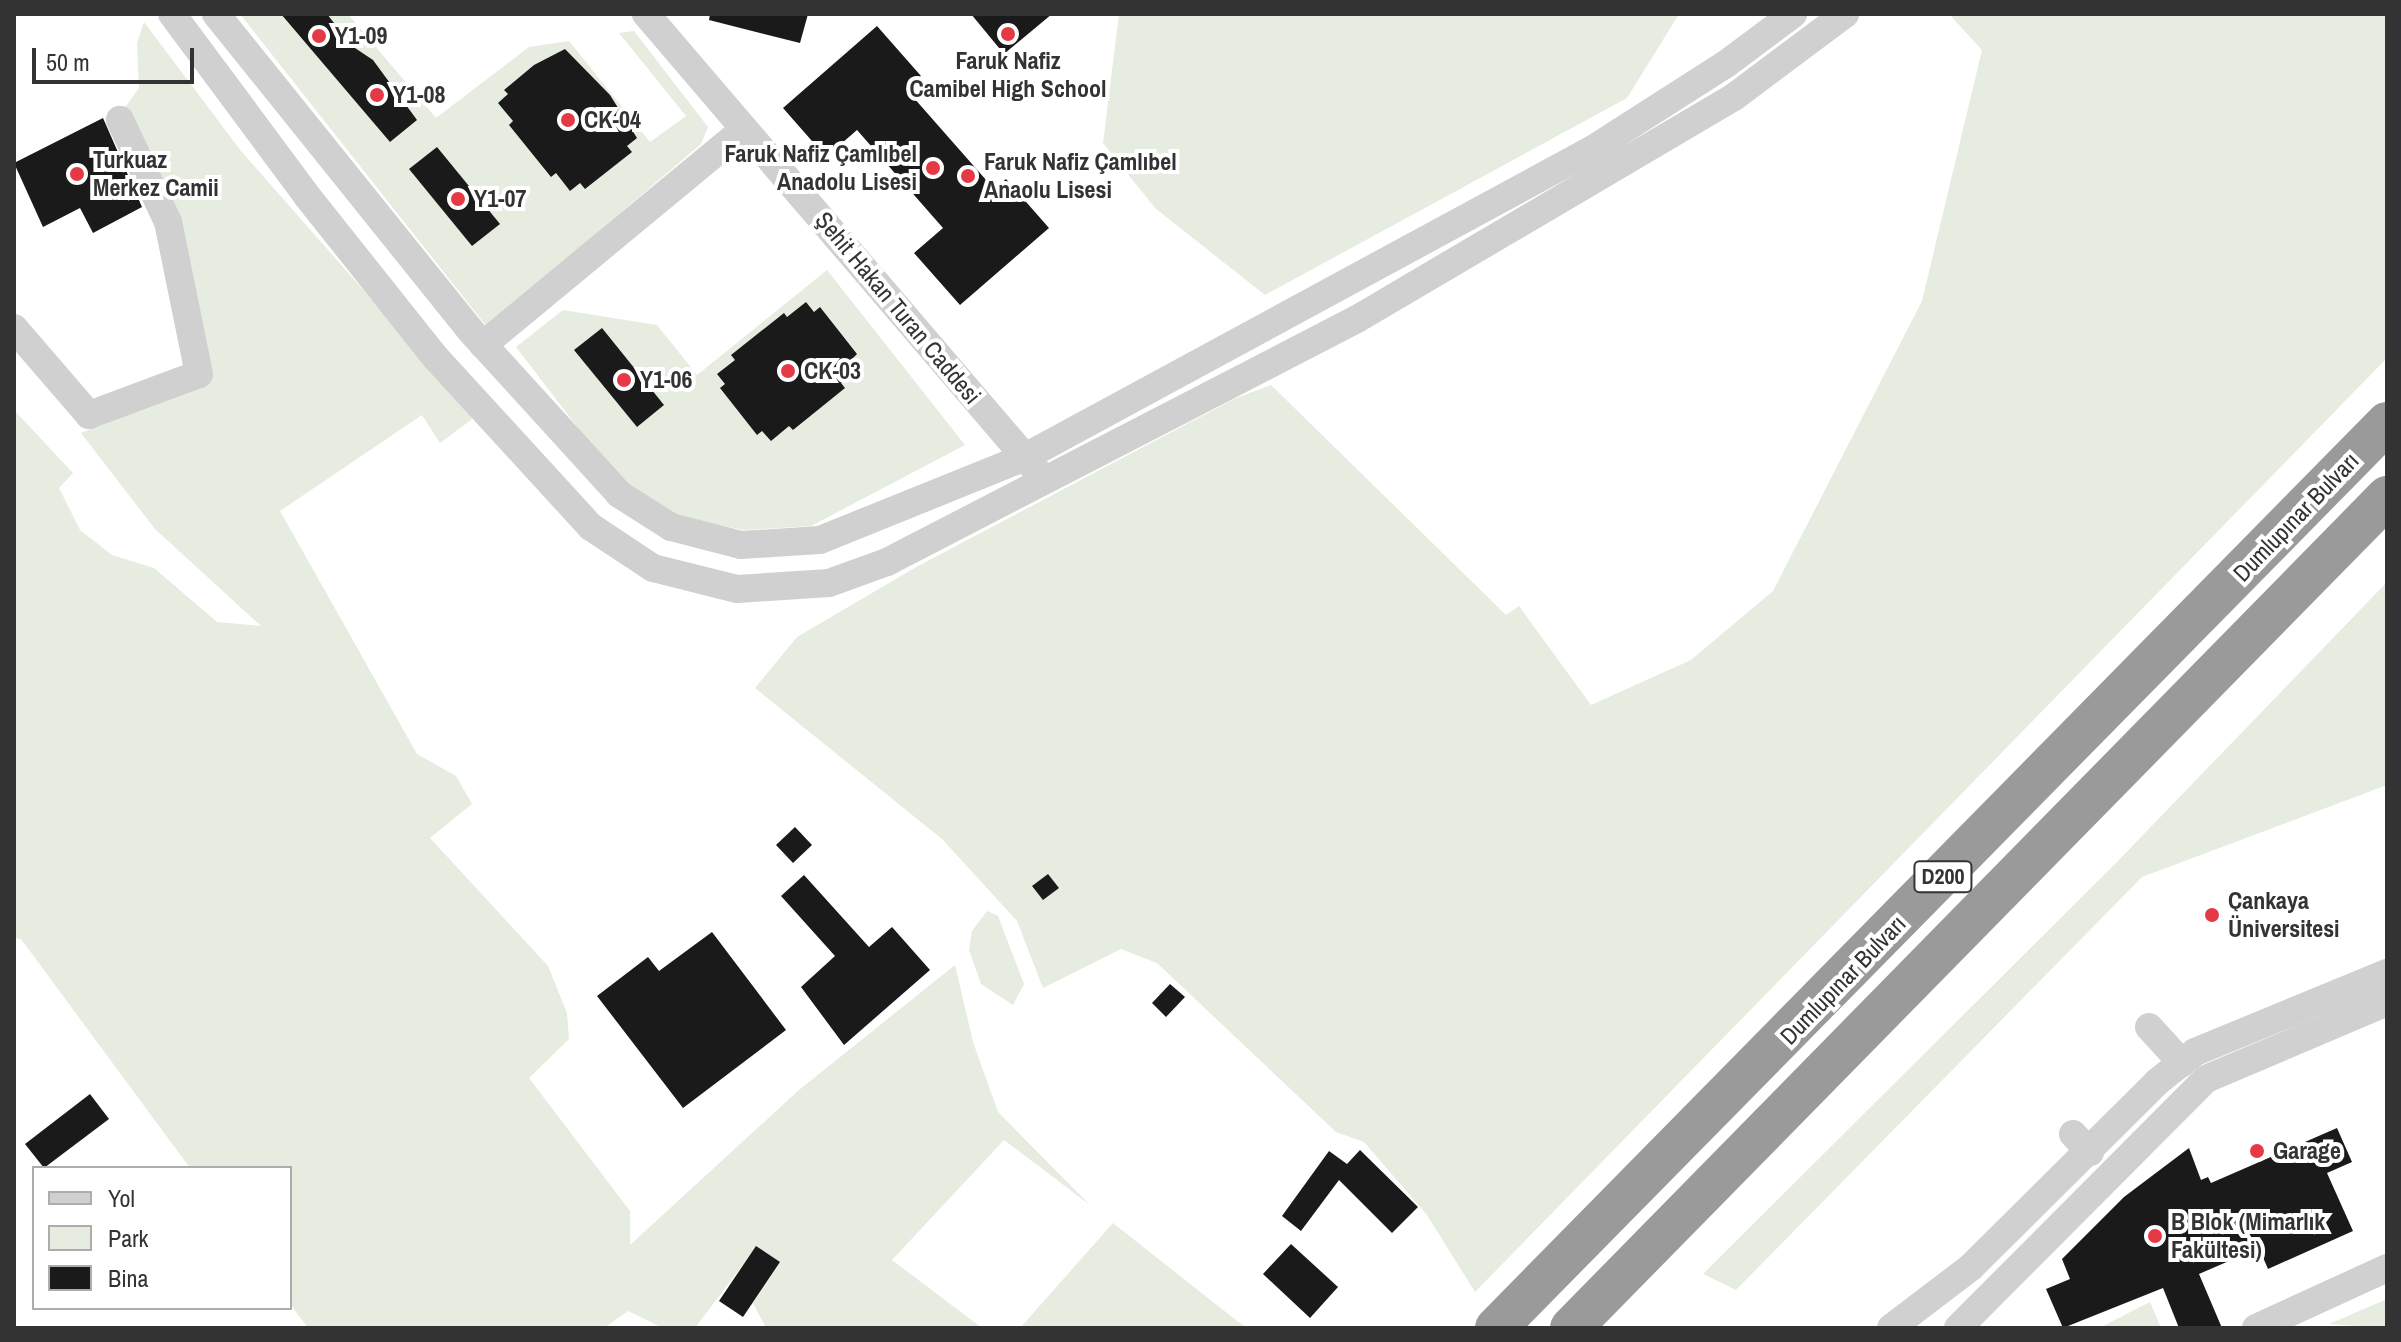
<!DOCTYPE html>
<meta charset="utf-8">
<style>
body{margin:0}
#map{position:relative;width:2401px;height:1342px;overflow:hidden;background:#fff;font-family:"Archivo Narrow",sans-serif}
div>[style]{position:absolute}
[style*='--x']{left:calc(var(--x)*1px);top:calc(var(--y)*1px);width:calc(var(--w)*1px);rotate:calc(var(--a)*1deg)}
.green>*{inset:0;background:#e6ecdf}
.building>*{inset:0;background:#1a1a1a}
.minor>*{height:28px;margin:-14px;padding:0 14px;transform-origin:14px;border-radius:14px;background:#d0d0d0}
.highway>*{height:42px;margin:-21px;padding:0 21px;transform-origin:21px;border-radius:21px;background:#9a9a9a}
.dots>*{width:22px;height:22px;translate:-50% -50%;box-sizing:border-box;border:4px solid #fff;border-radius:50%}
span{translate:-50% -50%;white-space:nowrap;text-align:center;line-height:1.15;-webkit-text-stroke:8px #fff;paint-order:stroke}
.shield-label span{padding:2px 6px;background:#fff;border:2px solid;border-radius:6px;-webkit-text-stroke-width:0}
.shield-label{font-size:22px;color:#333;font-weight:700}
.poi-label{font-size:24px;color:#333;font-weight:700}
.left{translate:0 -50%;text-align:left}
.right{translate:-100% -50%;text-align:right}
.street-label{font-size:24px;color:#333}
.frame{position:absolute;inset:0;border:16px solid #333;pointer-events:none}
.legend{position:absolute;left:32px;top:1166px;width:260px;height:144px;box-sizing:border-box;background:#fff;border:2px solid #adadad;margin:0;padding:10px 14px;list-style:none;font-size:24px;color:#333}
.legend li{display:flex;align-items:center;gap:16px;height:40px}
.legend b{width:40px;border:2px solid #adadad}
.scale{position:absolute;left:32px;top:48px;width:162px;height:36px;box-sizing:border-box;border:4px solid #333;border-top:0;padding-left:10px;font-size:24px;line-height:28px;white-space:nowrap;color:#333;-webkit-text-stroke:6px #fff;paint-order:stroke}
</style>
<div id="map">
<div class="green">
<div style="clip-path:polygon(240px 14px,348px 14px,436px 118px,529px 47px,569px 41px,650px 142px,686px 116px,619px 33px,634px 31px,708px 127px,701px 144px,487px 327px)"></div>
<div style="clip-path:polygon(1119px 14px,1679px 14px,1627px 98px,1265px 295px,1155px 208px,1103px 143px)"></div>
<div style="clip-path:polygon(1949px 14px,2387px 14px,2387px 358px,1475px 1292px,1427px 1215px,1364px 1142px,1336px 1132px,1157px 963px,1121px 949px,1043px 988px,1017px 921px,942px 839px,755px 688px,797px 637px,918px 566px,1236px 398px,1271px 385px,1506px 615px,1519px 606px,1591px 705px,1691px 660px,1773px 591px,1922px 301px,1982px 50px)"></div>
<div style="clip-path:polygon(144px 22px,241px 151px,475px 417px,440px 443px,422px 415px,280px 511px,417px 754px,456px 776px,472px 804px,430px 838px,548px 966px,567px 1013px,569px 1039px,529px 1078px,630px 1211px,630px 1245px,799px 1090px,955px 965px,973px 1042px,998px 1112px,1090px 1205px,1004px 1140px,892px 1260px,982px 1328px,766px 1328px,753px 1303px,780px 1263px,756px 1247px,695px 1328px,663px 1328px,628px 1311px,604px 1328px,308px 1328px,290px 1304px,290px 1168px,190px 1168px,21px 939px,14px 938px,14px 410px,73px 473px,59px 488px,80px 530px,112px 555px,154px 568px,217px 622px,261px 626px,155px 529px,81px 433px,207px 384px,123px 110px,139px 88px,137px 43px)"></div>
<div style="clip-path:polygon(827px 270px,965px 445px,811px 526px,744px 530px,671px 515px,621px 484px,516px 347px,563px 310px,657px 325px,697px 375px)"></div>
<div style="clip-path:polygon(2387px 582px,2387px 785px,2142px 877px,1736px 1290px,1703px 1274px,2115px 864px)"></div>
<div style="clip-path:polygon(987px 911px,998px 916px,1024px 984px,1013px 1005px,981px 984px,969px 950px,972px 931px)"></div>
<div style="clip-path:polygon(1113px 1223px,1232px 1317px,1247px 1328px,1020px 1328px)"></div>
<div style="clip-path:polygon(2387px 1299px,2387px 1328px,2329px 1324px)"></div>
<div style="clip-path:polygon(2150px 1302px,2161px 1328px,2099px 1328px)"></div>
</div>
<div class="building">
<div style="clip-path:polygon(281px 14px,327px 14px,352px 46px,373px 60px,417px 120px,390px 142px)"></div>
<div style="clip-path:polygon(710px 14px,808px 14px,800px 43px,709px 20px)"></div>
<div style="clip-path:polygon(971px 14px,1052px 14px,1004px 54px)"></div>
<div style="clip-path:polygon(877px 26px,921px 76px,906px 89px,994px 189px,1006px 179px,1049px 228px,960px 305px,914px 253px,943px 228px,857px 130px,826px 157px,783px 108px)"></div>
<div style="clip-path:polygon(565px 49px,610px 95px,637px 138px,627px 146px,632px 152px,585px 189px,580px 183px,570px 191px,556px 173px,551px 177px,509px 125px,513px 121px,498px 103px,508px 94px,504px 90px,534px 65px)"></div>
<div style="clip-path:polygon(103px 118px,142px 207px,93px 233px,80px 208px,43px 227px,14px 163px)"></div>
<div style="clip-path:polygon(437px 147px,500px 224px,472px 246px,409px 169px)"></div>
<div style="clip-path:polygon(806px 302px,814px 312px,820px 307px,857px 354px,852px 359px,860px 368px,841px 383px,845px 388px,793px 430px,789px 426px,771px 441px,762px 431px,757px 435px,720px 388px,725px 384px,717px 374px,735px 360px,731px 355px,784px 313px,787px 317px)"></div>
<div style="clip-path:polygon(602px 328px,664px 405px,637px 427px,574px 350px)"></div>
<div style="clip-path:polygon(795px 827px,812px 845px,793px 863px,776px 845px)"></div>
<div style="clip-path:polygon(1048px 874px,1059px 888px,1043px 900px,1032px 886px)"></div>
<div style="clip-path:polygon(804px 875px,869px 947px,892px 927px,930px 970px,844px 1045px,801px 987px,835px 956px,781px 896px)"></div>
<div style="clip-path:polygon(712px 932px,786px 1030px,683px 1108px,597px 996px,648px 957px,659px 971px)"></div>
<div style="clip-path:polygon(1170px 984px,1185px 997px,1166px 1017px,1152px 1003px)"></div>
<div style="clip-path:polygon(90px 1094px,109px 1119px,44px 1168px,25px 1144px)"></div>
<div style="clip-path:polygon(2337px 1128px,2352px 1162px,2327px 1173px,2353px 1231px,2268px 1269px,2259px 1248px,2199px 1274px,2222px 1328px,2179px 1328px,2163px 1288px,2063px 1328px,2046px 1289px,2070px 1279px,2062px 1259px,2124px 1197px,2189px 1148px,2201px 1180px,2208px 1177px,2211px 1183px)"></div>
<div style="clip-path:polygon(1360px 1150px,1418px 1207px,1392px 1233px,1339px 1180px,1301px 1231px,1282px 1216px,1329px 1151px,1347px 1164px)"></div>
<div style="clip-path:polygon(1291px 1244px,1338px 1287px,1310px 1318px,1263px 1274px)"></div>
<div style="clip-path:polygon(756px 1246px,780px 1262px,743px 1317px,719px 1301px)"></div>
</div>
<div class="minor">
<div style="--x:172;--y:14;--w:227;--a:53.4"></div>
<div style="--x:307;--y:196;--w:207;--a:51.5"></div>
<div style="--x:436;--y:358;--w:229;--a:47.5"></div>
<div style="--x:591;--y:527;--w:74;--a:33.5"></div>
<div style="--x:653;--y:568;--w:87;--a:14"></div>
<div style="--x:737;--y:589;--w:92;--a:-3.7"></div>
<div style="--x:829;--y:583;--w:62;--a:-19.9"></div>
<div style="--x:887;--y:562;--w:529;--a:-27.34"></div>
<div style="--x:1357;--y:319;--w:438;--a:-30.5"></div>
<div style="--x:1734;--y:97;--w:139;--a:-36.8"></div>
<div style="--x:216;--y:14;--w:405;--a:51.2"></div>
<div style="--x:470;--y:330;--w:222;--a:47.7"></div>
<div style="--x:619;--y:494;--w:62;--a:32.4"></div>
<div style="--x:671;--y:527;--w:72;--a:14.4"></div>
<div style="--x:741;--y:545;--w:79;--a:-3.6"></div>
<div style="--x:820;--y:540;--w:221;--a:-22"></div>
<div style="--x:1025;--y:457;--w:646;--a:-28.47"></div>
<div style="--x:1593;--y:149;--w:158;--a:-32.6"></div>
<div style="--x:1726;--y:64;--w:84;--a:-36.7"></div>
<div style="--x:646;--y:14;--w:600;--a:49.46"></div>
<div style="--x:14;--y:328;--w:115;--a:49.2"></div>
<div style="--x:89;--y:415;--w:117;--a:-20.4"></div>
<div style="--x:199;--y:374;--w:155;--a:-101.5"></div>
<div style="--x:168;--y:222;--w:113;--a:-115.2"></div>
<div style="--x:483;--y:345;--w:339;--a:-39.6"></div>
<div style="--x:2149;--y:1027;--w:49;--a:47.5"></div>
<div style="--x:2073;--y:1134;--w:25;--a:47"></div>
<div style="--x:1891;--y:1328;--w:101;--a:-37.3"></div>
<div style="--x:1971;--y:1267;--w:262;--a:-44.8"></div>
<div style="--x:2157;--y:1082;--w:48;--a:-38.3"></div>
<div style="--x:2195;--y:1052;--w:208;--a:-22.4"></div>
<div style="--x:1958;--y:1328;--w:351;--a:-45.1"></div>
<div style="--x:2206;--y:1079;--w:197;--a:-23"></div>
<div style="--x:2256;--y:1328;--w:144;--a:-24.6"></div>
</div>
<div class="highway">
<div style="--x:1496;--y:1328;--w:1270;--a:-45.45"></div>
<div style="--x:1571;--y:1328;--w:1165;--a:-45.52"></div>
</div>
<div class="dots">
<div style="left:1008px;top:34px;background:#e63946"></div>
<div style="left:319px;top:36px;background:#e63946"></div>
<div style="left:377px;top:95px;background:#e63946"></div>
<div style="left:568px;top:120px;background:#e63946"></div>
<div style="left:933px;top:168px;background:#e63946"></div>
<div style="left:77px;top:174px;background:#e63946"></div>
<div style="left:968px;top:176px;background:#e63946"></div>
<div style="left:458px;top:199px;background:#e63946"></div>
<div style="left:788px;top:371px;background:#e63946"></div>
<div style="left:624px;top:380px;background:#e63946"></div>
<div style="left:2212px;top:915px;background:#e63946"></div>
<div style="left:2257px;top:1151px;background:#e63946"></div>
<div style="left:2155px;top:1236px;background:#e63946"></div>
</div>
<div class="shield-label">
<span style="left:1943px;top:877px">D200</span>
</div>
<div class="poi-label">
<span class="left" style="left:335px;top:36px">Y1-09</span>
<span style="left:1008px;top:75px">Faruk Nafiz<br>Camibel High School</span>
<span class="left" style="left:393px;top:95px">Y1-08</span>
<span class="left" style="left:584px;top:120px">CK-04</span>
<span class="right" style="left:917px;top:168px">Faruk Nafiz Çamlıbel<br>Anadolu Lisesi</span>
<span class="left" style="left:93px;top:174px">Turkuaz<br>Merkez Camii</span>
<span class="left" style="left:984px;top:176px">Faruk Nafiz Çamlıbel<br>Anaolu Lisesi</span>
<span class="left" style="left:474px;top:199px">Y1-07</span>
<span class="left" style="left:804px;top:371px">CK-03</span>
<span class="left" style="left:640px;top:380px">Y1-06</span>
<span class="left" style="left:2228px;top:915px">Çankaya<br>Üniversitesi</span>
<span class="left" style="left:2273px;top:1151px">Garage</span>
<span class="left" style="left:2171px;top:1236px">B Blok (Mimarlık<br>Fakültesi)</span>
</div>
<div class="street-label">
<span style="left:898px;top:308px;rotate:50deg">Şehit Hakan Turan Caddesi</span>
<span style="left:2296px;top:517px;rotate:-46deg">Dumlupınar Bulvarı</span>
<span style="left:1843px;top:980px;rotate:-46deg">Dumlupınar Bulvarı</span>
</div>
<div class="frame"></div>
<ul class="legend">
<li><b style="height:10px;background:#d0d0d0"></b>Yol</li>
<li><b style="height:22px;background:#e6ecdf"></b>Park</li>
<li><b style="height:22px;background:#1a1a1a"></b>Bina</li>
</ul>
<div class="scale">50 m</div>
</div>
